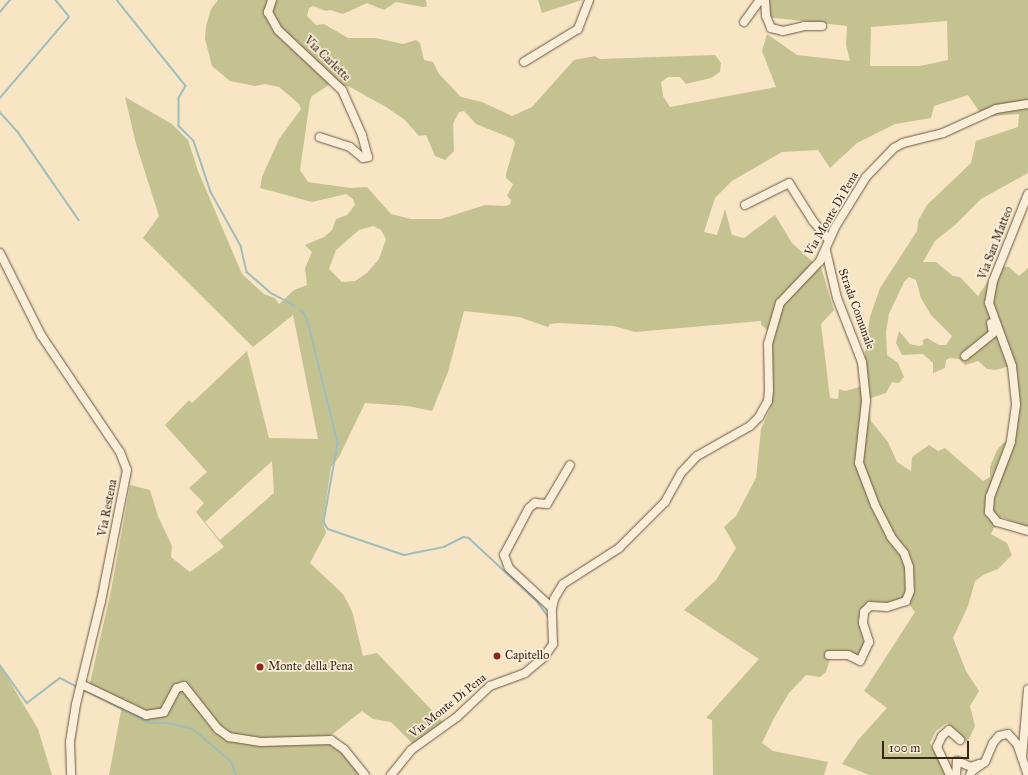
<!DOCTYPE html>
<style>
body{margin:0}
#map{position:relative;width:1028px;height:775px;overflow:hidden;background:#f8e5c4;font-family:"IM FELL Great Primer",serif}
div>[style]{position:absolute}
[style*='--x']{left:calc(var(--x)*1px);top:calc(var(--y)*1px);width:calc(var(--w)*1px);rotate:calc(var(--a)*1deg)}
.green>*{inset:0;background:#c4c290}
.stream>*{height:1.5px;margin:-0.75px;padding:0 0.75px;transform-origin:0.75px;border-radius:0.75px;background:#9fbdba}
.roads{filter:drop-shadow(0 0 1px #6a5643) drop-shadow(0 0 1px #6a5643)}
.minor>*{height:8px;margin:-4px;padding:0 4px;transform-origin:4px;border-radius:4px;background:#faeed9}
.dots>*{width:11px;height:11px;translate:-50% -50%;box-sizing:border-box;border:2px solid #faeed9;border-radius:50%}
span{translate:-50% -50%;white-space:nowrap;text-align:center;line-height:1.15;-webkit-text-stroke:3.5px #faeed9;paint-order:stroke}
.street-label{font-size:12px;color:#3a2618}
.poi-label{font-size:12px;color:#3a2618}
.left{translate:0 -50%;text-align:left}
.scale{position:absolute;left:882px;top:741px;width:87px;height:18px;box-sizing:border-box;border:2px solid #3a2618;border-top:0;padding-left:5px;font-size:12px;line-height:14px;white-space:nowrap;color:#3a2618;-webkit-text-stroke:3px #faeed9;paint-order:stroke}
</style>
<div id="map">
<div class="green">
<div style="clip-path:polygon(evenodd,218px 0,426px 0,427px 6px,423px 7px,396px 2px,384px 10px,367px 3px,343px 14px,330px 10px,326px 11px,313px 6px,309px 8px,307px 16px,316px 25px,324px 24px,348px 38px,376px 38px,403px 44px,416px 40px,420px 43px,424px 60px,433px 62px,439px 74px,461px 97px,482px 102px,512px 116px,532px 107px,574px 60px,595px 56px,600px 59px,715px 55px,721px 63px,720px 72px,711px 78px,686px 84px,680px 77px,668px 77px,661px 82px,663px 96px,670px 107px,776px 87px,762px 51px,767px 34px,797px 55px,850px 61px,846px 45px,847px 26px,767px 17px,764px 0,1028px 0,1028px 173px,981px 199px,955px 225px,935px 241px,923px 262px,936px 262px,953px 276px,960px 277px,978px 296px,992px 275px,1003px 267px,1009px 267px,1019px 276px,1028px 268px,1028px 527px,1001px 517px,998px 526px,994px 528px,991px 534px,1007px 543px,1012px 555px,998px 569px,983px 575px,975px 581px,968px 606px,953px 638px,966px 671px,979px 691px,970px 706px,975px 726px,968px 741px,963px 741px,947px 723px,936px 731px,930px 743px,947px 775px,869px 775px,842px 764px,858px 740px,887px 708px,864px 691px,915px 612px,909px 604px,908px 596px,895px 605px,875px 602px,862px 609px,858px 620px,865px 647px,859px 655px,847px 652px,832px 652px,826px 672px,820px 677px,806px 675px,789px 693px,774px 718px,762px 743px,773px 751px,828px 762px,824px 775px,713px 775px,712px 720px,706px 718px,759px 659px,684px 610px,716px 580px,736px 548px,724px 527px,736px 516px,756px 478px,761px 429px,770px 409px,773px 390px,764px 370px,765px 350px,769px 331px,761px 325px,761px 321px,635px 332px,614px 326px,559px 323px,550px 324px,548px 327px,519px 317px,464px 311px,448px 372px,432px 411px,408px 406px,365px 403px,339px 457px,331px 467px,323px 522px,326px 533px,310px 563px,343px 594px,352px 611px,363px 656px,377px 653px,444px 723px,414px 745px,391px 722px,373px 719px,362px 711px,330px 736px,368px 775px,109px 775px,122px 706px,89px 687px,111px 591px,130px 485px,150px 490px,158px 516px,172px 546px,171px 557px,190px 572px,224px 547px,196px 512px,204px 503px,189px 488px,207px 472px,165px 425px,189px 400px,192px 403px,247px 351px,269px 438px,318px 439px,293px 315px,253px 347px,143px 238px,159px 216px,136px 144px,125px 97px,172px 124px,188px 140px,198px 171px,242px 274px,264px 294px,275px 298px,279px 304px,294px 290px,307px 285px,305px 268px,312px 252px,305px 245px,324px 237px,332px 230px,336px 219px,347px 215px,355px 205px,353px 199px,346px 194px,312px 202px,260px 188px,262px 177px,279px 139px,301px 109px,299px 104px,279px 87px,265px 84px,255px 86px,230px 81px,212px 66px,205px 39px,206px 26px,211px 9px,218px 0,947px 21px,948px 60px,920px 66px,870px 66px,871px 27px,947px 21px,218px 0,332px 83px,350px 87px,386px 107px,405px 120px,419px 136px,426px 135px,435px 156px,445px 160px,454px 151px,453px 124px,459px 112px,464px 111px,476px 124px,513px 139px,515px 143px,506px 174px,506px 178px,513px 184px,507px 196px,511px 200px,510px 204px,506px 206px,485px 205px,441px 219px,411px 219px,391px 214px,367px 187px,350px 188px,308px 182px,300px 170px,310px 100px,312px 96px,332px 83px,218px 0,968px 95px,983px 117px,1019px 114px,1018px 127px,976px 141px,971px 163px,927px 205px,918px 221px,917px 231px,880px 288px,870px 317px,860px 387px,845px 391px,839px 389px,838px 399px,830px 398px,821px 324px,834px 310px,820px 264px,815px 264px,792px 243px,775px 215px,744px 238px,732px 235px,725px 209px,717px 235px,704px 232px,715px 198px,732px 181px,782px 152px,818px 150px,830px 168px,857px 143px,895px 124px,931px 118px,934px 106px,968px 95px,218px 0,373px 226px,381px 230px,386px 239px,379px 259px,367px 273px,355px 281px,342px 282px,329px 269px,336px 250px,359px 230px,373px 226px,218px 0,909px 277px,916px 280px,921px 298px,931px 315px,952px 336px,946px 345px,939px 345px,927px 338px,923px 340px,923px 345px,919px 346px,910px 344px,899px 331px,896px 343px,902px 355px,923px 354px,933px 363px,933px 373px,945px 368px,946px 360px,950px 358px,959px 359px,965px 365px,978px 361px,987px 369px,996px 370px,1009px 366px,1015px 418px,1009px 445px,1006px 442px,1003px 443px,997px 450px,990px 467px,990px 477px,983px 481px,945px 448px,938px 451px,929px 445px,912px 457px,911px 471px,897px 462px,888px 442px,871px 421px,869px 408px,871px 398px,886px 393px,892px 382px,899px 383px,904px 377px,898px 363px,887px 355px,886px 332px,889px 314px,904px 282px,909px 277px,218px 0,272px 461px,274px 493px,220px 540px,205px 522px,272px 461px)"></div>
<div style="clip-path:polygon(538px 0,582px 0,542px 13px)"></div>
<div style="clip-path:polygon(0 665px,38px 729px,52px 775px,0 775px)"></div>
</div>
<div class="stream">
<div style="--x:117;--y:0;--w:110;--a:51.3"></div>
<div style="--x:186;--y:86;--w:14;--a:120"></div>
<div style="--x:179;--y:98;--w:28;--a:90"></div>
<div style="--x:179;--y:126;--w:21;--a:45"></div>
<div style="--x:194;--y:141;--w:54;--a:71.6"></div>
<div style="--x:211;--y:192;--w:62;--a:60.9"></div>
<div style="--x:241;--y:246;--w:27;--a:77"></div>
<div style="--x:247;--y:272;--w:32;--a:41"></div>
<div style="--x:271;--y:293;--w:27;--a:28"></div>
<div style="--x:0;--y:12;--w:16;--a:-50"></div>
<div style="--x:0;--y:98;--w:106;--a:-49.6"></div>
<div style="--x:69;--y:17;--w:22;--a:-129"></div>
<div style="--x:0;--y:112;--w:27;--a:48"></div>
<div style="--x:18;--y:132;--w:107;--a:55.3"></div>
<div style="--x:300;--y:310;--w:6;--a:39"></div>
<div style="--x:305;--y:314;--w:12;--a:70"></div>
<div style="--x:309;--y:325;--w:122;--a:76.2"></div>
<div style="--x:338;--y:443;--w:80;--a:100"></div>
<div style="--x:324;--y:522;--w:8;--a:60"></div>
<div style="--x:328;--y:529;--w:80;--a:18.9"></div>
<div style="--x:404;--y:555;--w:41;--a:-11.3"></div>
<div style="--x:444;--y:547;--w:22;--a:-27"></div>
<div style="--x:464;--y:537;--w:5;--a:11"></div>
<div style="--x:469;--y:538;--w:93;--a:42.8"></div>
<div style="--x:537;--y:601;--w:19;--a:54"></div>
<div style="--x:0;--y:665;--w:47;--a:54.6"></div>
<div style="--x:27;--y:703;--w:41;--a:-37.1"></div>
<div style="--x:60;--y:678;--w:18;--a:27"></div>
<div style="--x:82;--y:689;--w:76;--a:26.6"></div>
<div style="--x:150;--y:723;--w:18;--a:0"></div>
<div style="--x:168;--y:723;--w:26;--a:13"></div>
<div style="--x:193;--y:729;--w:51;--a:40.2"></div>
<div style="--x:232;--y:762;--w:14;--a:73"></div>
</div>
<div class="roads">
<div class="minor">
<div style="--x:272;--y:0;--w:13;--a:108"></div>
<div style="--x:268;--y:12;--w:21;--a:61"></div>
<div style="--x:278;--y:30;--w:88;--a:43.2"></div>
<div style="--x:342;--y:90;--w:49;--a:66"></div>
<div style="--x:362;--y:135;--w:23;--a:75"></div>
<div style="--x:368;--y:157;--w:5;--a:169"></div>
<div style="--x:363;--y:158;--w:17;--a:-140"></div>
<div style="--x:350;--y:147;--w:32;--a:-162"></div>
<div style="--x:765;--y:0;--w:16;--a:86"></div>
<div style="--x:766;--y:16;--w:13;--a:67"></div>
<div style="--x:771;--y:28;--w:12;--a:14"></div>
<div style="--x:783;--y:31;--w:22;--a:-13"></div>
<div style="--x:804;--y:26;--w:18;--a:0"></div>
<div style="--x:744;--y:22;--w:27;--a:-54"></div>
<div style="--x:524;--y:62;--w:63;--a:-31.4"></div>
<div style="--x:578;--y:29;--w:31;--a:-69"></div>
<div style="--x:1028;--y:194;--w:94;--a:111.9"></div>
<div style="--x:993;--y:281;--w:22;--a:100"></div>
<div style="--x:989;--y:303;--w:67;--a:69.9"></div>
<div style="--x:1012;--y:366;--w:39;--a:84"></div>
<div style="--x:1016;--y:405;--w:37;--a:98"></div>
<div style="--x:1011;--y:442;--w:59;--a:110.9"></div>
<div style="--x:990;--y:497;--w:15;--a:94"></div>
<div style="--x:989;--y:512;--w:13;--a:51"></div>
<div style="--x:997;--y:522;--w:32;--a:16"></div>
<div style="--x:745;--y:205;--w:49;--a:-26.6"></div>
<div style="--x:789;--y:183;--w:45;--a:57.7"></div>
<div style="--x:813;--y:221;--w:25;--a:50"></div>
<div style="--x:826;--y:251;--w:48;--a:76.8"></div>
<div style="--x:837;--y:298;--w:69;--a:68.7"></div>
<div style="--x:862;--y:362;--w:39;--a:84"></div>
<div style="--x:866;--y:401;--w:62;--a:96.4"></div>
<div style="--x:859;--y:463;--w:45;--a:69.1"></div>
<div style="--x:875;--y:505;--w:36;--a:63"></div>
<div style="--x:891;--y:537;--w:21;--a:51"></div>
<div style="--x:904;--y:553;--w:15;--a:70"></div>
<div style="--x:909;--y:567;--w:24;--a:88"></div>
<div style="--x:910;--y:591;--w:11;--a:112"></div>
<div style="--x:906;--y:601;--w:20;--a:162"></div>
<div style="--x:887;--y:607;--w:17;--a:-177"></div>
<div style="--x:870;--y:606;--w:8;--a:135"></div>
<div style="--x:864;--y:612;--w:11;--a:95"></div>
<div style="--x:863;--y:623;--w:20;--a:72"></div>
<div style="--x:869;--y:642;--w:21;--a:115"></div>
<div style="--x:860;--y:661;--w:13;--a:-153"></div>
<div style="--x:848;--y:655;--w:19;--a:180"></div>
<div style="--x:0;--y:253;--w:92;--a:63.4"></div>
<div style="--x:41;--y:335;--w:141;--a:56"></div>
<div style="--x:120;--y:452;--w:19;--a:69"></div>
<div style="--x:127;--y:470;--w:134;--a:101.2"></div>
<div style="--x:101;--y:601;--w:106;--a:103.6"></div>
<div style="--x:76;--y:704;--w:38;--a:99"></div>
<div style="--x:70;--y:742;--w:33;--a:88"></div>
<div style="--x:965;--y:356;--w:36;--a:-39"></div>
<div style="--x:993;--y:333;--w:10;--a:-101"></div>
<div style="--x:552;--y:608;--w:59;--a:-137.1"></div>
<div style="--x:509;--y:568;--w:14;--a:-111"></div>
<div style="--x:504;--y:555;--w:53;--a:-62"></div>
<div style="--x:529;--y:508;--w:8;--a:-40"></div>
<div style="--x:535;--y:503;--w:12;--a:5"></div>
<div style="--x:547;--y:504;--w:45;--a:-59.5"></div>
<div style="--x:81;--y:684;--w:72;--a:25.5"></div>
<div style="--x:146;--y:715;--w:18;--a:-9"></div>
<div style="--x:164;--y:712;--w:27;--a:-62"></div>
<div style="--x:177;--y:688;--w:7;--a:-16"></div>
<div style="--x:184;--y:686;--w:55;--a:51.7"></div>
<div style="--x:218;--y:729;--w:14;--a:36"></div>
<div style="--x:229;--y:737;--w:32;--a:9"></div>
<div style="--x:261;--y:742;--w:70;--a:-1.6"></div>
<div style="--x:331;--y:740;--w:16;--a:35"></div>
<div style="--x:344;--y:749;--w:33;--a:51"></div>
<div style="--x:1027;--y:773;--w:16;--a:-108"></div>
<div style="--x:1022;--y:758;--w:69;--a:-85"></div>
<div style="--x:391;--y:775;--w:32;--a:-51"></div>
<div style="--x:411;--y:750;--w:57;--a:-35.7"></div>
<div style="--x:457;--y:717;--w:45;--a:-43.2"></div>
<div style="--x:490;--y:686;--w:37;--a:-20"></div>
<div style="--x:525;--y:673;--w:25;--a:-40"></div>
<div style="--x:544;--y:657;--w:16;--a:-55"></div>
<div style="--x:553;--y:644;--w:36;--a:-92"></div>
<div style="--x:552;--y:608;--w:9;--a:-77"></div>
<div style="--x:554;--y:599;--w:17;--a:-59"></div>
<div style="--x:563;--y:584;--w:67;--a:-32.7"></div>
<div style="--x:619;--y:548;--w:65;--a:-45"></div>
<div style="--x:665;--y:502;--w:33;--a:-61"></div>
<div style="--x:681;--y:473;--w:23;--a:-47"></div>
<div style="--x:697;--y:456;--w:61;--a:-29.5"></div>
<div style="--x:750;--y:426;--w:13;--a:-45"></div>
<div style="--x:759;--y:417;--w:18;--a:-61"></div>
<div style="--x:768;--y:401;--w:11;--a:-85"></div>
<div style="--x:769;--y:390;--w:46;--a:-91.2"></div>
<div style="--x:768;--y:344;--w:43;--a:-73.7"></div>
<div style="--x:780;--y:303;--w:58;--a:-46.4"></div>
<div style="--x:820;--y:261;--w:35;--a:-66"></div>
<div style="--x:834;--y:229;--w:61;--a:-58.4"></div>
<div style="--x:866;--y:177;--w:40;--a:-46"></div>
<div style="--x:894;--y:148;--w:10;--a:-29"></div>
<div style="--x:903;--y:143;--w:41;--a:-14"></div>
<div style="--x:943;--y:133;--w:58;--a:-24.4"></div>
<div style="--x:996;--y:109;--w:32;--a:-9"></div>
<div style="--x:950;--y:775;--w:31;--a:-115"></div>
<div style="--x:937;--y:747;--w:12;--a:-66"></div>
<div style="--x:942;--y:736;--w:9;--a:-41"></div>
<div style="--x:949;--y:730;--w:15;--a:42"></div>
<div style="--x:956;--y:775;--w:14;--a:-86"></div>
<div style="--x:957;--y:761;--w:15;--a:23"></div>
<div style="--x:971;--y:767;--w:9;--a:-21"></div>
<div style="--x:970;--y:775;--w:4;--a:-63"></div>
<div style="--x:972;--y:771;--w:16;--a:-35"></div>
<div style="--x:985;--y:762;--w:21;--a:-67"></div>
<div style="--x:993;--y:743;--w:9;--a:-49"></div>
<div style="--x:999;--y:736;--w:9;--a:-13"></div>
<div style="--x:1008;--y:734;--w:13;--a:48"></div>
<div style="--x:1017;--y:744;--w:15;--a:70"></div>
</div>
</div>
<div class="dots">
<div style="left:497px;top:656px;background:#8f2418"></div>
<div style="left:260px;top:667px;background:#8f2418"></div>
</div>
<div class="street-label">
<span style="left:327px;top:59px;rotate:44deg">Via Carlette</span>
<span style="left:832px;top:214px;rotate:-60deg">Via Monte Di Pena</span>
<span style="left:996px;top:243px;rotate:-69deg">Via San Matteo</span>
<span style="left:856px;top:309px;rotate:70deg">Strada Comunale</span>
<span style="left:108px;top:508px;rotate:-79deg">Via Restena</span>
<span style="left:448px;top:706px;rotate:-39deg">Via Monte Di Pena</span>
</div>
<div class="poi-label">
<span class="left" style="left:505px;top:656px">Capitello</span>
<span class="left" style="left:268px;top:667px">Monte della Pena</span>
</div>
<div class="scale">100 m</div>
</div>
